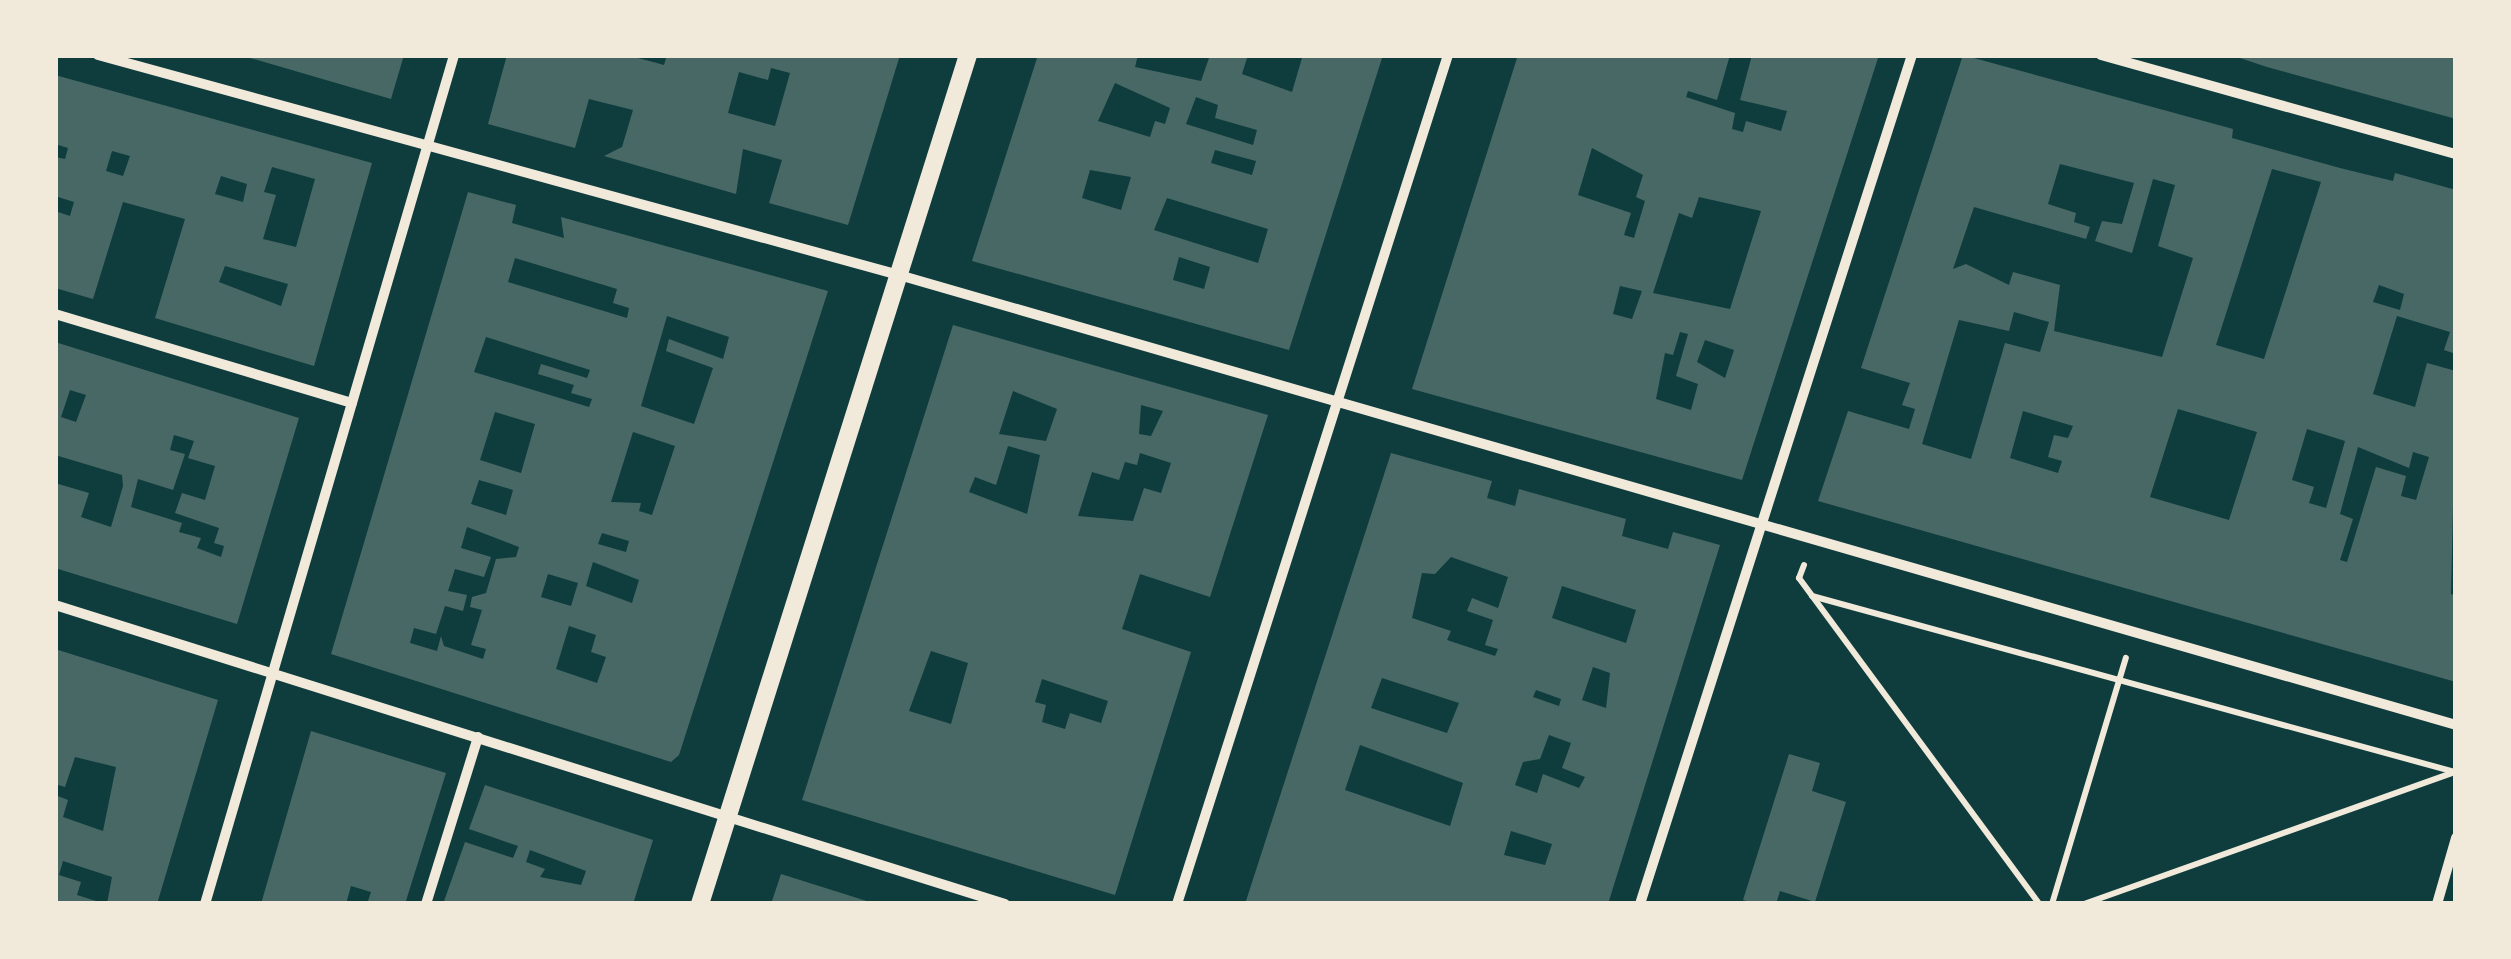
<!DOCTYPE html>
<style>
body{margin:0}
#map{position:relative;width:2511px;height:959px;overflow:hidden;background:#0f3d3e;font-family:Lato,sans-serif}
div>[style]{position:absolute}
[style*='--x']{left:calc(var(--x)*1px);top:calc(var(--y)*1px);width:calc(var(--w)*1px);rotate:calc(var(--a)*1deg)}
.building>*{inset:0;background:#486865}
.path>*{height:6px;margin:-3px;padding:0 3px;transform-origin:3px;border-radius:3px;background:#f1e9da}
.minor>*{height:10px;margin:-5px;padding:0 5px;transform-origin:5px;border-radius:5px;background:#f1e9da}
.tertiary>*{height:18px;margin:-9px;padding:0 9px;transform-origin:9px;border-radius:9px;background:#f1e9da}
span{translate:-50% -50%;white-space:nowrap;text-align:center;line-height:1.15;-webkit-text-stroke:10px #f1e9da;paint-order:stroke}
.frame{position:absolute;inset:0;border:58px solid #f1e9da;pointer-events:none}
</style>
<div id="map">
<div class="building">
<div style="clip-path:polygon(240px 55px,404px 55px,391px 99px)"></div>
<div style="clip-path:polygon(evenodd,507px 55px,627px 55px,664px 65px,667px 55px,900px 55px,848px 225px,769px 203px,782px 160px,743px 149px,736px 194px,604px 156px,622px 147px,633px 110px,589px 99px,575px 148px,488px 124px,507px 55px,771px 68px,790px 73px,775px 126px,728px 113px,739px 72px,768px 80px,771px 68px)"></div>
<div style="clip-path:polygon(evenodd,1038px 55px,1138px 55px,1135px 67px,1201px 81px,1210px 55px,1248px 55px,1242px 74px,1292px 92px,1302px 58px,1310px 55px,1383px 55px,1289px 350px,972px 261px,1038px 55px,1115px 83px,1170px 108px,1165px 124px,1155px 121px,1150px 137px,1098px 121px,1115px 83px,1038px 55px,1196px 97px,1218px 105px,1215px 118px,1257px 130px,1253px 145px,1186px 124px,1196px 97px,1038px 55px,1215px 150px,1256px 161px,1252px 175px,1211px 163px,1215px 150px,1038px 55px,1090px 170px,1131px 177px,1121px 210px,1082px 198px,1090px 170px,1038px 55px,1167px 198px,1268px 229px,1258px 263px,1154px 230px,1167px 198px,1038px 55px,1179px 257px,1210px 267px,1204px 289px,1173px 280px,1179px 257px)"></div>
<div style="clip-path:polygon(evenodd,1518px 55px,1730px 55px,1717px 100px,1688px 91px,1686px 97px,1735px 113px,1732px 129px,1743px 132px,1746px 121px,1781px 131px,1787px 111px,1740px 100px,1752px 55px,1879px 55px,1742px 480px,1412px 389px,1518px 55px,1592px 148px,1643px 175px,1636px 197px,1645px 201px,1634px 238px,1624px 235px,1631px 213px,1578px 195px,1592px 148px,1518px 55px,1699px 197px,1761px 211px,1730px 309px,1653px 293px,1679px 213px,1692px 218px,1699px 197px,1518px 55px,1620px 286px,1642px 291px,1632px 319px,1613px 314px,1620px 286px,1518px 55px,1680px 332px,1688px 334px,1676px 376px,1698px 384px,1691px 410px,1656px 399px,1665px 353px,1673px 355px,1680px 332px,1518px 55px,1705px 340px,1734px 350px,1725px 378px,1697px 362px,1705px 340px)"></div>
<div style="clip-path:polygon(evenodd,1963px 55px,2233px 129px,2232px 138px,2340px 168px,2393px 181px,2395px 173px,2456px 190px,2456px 347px,2453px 353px,2444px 350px,2450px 332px,2397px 316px,2373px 394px,2415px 407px,2427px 363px,2456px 371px,2451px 594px,2456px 596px,2456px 682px,1818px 501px,1848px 411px,1909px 429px,1915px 409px,1902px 405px,1910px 383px,1861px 368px,1963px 55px,2060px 164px,2134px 183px,2122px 224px,2102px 221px,2095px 241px,2132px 253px,2153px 179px,2175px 185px,2158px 246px,2193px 258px,2162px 357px,2054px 331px,2060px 285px,2013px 272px,2009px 285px,1966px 264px,1953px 269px,1974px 207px,2086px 239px,2090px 227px,2074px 222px,2076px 213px,2048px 204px,2060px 164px,1963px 55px,2272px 169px,2321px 182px,2264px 359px,2216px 345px,2272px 169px,1963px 55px,2379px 285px,2404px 294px,2400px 310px,2373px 302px,2379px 285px,1963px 55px,2014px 312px,2049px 322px,2040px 352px,2005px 343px,1971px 459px,1922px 444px,1959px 320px,2009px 331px,2014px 312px,1963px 55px,2178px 409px,2257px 432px,2229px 520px,2150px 497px,2178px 409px,1963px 55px,2023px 411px,2073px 426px,2068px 438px,2054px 435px,2048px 457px,2062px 461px,2058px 473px,2010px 458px,2023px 411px,1963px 55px,2307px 429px,2345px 441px,2326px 508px,2309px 503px,2314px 487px,2292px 480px,2307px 429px,1963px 55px,2358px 447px,2409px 468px,2413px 452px,2429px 457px,2416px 500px,2401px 496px,2406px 476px,2376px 467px,2347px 562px,2340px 560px,2353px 519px,2340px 514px,2358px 447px)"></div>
<div style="clip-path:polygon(2231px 55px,2456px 55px,2456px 119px,2267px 67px)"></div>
<div style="clip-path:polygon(evenodd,55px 75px,372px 163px,314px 366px,155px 318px,185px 219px,123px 202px,93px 299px,55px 288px,55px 211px,70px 216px,74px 202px,55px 196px,55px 157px,65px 159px,68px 148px,55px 144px,55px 75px,112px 151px,130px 156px,123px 176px,106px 171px,112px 151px,55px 75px,272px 167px,315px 179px,296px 247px,263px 239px,276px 195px,264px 192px,272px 167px,55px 75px,221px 176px,247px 184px,243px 202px,215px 194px,221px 176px,55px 75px,225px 266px,288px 284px,281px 306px,219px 282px,225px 266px)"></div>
<div style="clip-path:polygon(evenodd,468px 192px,516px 205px,512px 223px,564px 238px,561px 217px,828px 291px,679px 755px,671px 762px,331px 654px,468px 192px,515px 258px,617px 289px,613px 303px,629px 308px,627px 318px,508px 282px,515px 258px,468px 192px,667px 316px,729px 337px,723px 359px,669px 339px,666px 351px,713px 368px,694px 424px,641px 406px,667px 316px,468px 192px,486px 337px,590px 370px,587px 378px,541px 364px,538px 374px,574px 385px,571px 393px,592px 399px,589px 407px,474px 372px,486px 337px,468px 192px,495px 412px,535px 424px,521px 473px,480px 460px,495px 412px,468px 192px,633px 432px,675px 446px,652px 515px,639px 511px,641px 503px,611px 502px,633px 432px,468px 192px,479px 480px,513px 490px,506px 515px,471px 504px,479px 480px,468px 192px,467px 527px,519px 547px,516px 557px,496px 559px,486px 593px,472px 597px,470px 607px,482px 610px,471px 645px,486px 649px,483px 659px,444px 646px,441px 636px,437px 651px,410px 643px,414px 628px,436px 634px,445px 606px,463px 611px,467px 595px,448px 591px,455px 569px,484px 577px,491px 557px,461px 548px,467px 527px,468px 192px,602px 533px,629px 541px,626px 552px,598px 544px,602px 533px,468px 192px,593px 562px,639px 580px,632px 603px,586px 586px,593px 562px,468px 192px,548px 574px,578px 583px,571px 606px,541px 597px,548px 574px,468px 192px,569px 626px,596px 635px,591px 652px,606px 657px,597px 683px,556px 669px,569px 626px)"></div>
<div style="clip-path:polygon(evenodd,953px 325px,1268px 415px,1210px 597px,1140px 574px,1122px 629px,1191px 652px,1115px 895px,802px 800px,953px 325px,1013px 391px,1057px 409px,1046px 441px,999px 434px,1013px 391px,953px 325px,1141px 405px,1163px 411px,1151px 436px,1139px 434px,1141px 405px,953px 325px,1008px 446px,1040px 455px,1027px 514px,969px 492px,975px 477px,996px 485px,1008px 446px,953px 325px,1140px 453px,1171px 463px,1161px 493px,1144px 488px,1133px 521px,1078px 516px,1092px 472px,1119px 480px,1125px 462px,1137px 465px,1140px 453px,953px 325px,931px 651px,968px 663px,951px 724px,909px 711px,931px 651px,953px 325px,1042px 679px,1108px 701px,1101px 723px,1070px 713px,1065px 729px,1042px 722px,1046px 705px,1035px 702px,1042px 679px)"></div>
<div style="clip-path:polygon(evenodd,55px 342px,299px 418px,237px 624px,55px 568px,55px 483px,89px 493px,81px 517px,111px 527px,123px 486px,122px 475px,55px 455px,55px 342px,70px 390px,86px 395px,76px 422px,61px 417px,70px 390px,55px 342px,174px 435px,194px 441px,188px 458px,215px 466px,205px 500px,182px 493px,175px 513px,219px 528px,214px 543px,224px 546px,221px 557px,197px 548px,201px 538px,179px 532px,182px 523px,131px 507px,138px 479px,173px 490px,185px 454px,170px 450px,174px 435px)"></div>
<div style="clip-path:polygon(evenodd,1391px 453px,1492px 481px,1487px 498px,1515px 506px,1519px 489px,1626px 519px,1622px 536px,1668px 549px,1673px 532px,1720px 545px,1608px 904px,1245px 904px,1391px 453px,1451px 557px,1508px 577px,1498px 608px,1472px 598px,1467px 611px,1493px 620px,1485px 645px,1498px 649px,1495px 656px,1447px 640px,1451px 631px,1412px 618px,1422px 573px,1435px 574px,1451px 557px,1391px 453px,1562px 586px,1636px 610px,1626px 643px,1552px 618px,1562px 586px,1391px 453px,1593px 667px,1610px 673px,1606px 708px,1582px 700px,1593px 667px,1391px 453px,1382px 678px,1459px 703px,1447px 733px,1371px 708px,1382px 678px,1391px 453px,1536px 690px,1561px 699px,1559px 706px,1533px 697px,1536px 690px,1391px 453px,1549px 735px,1571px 743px,1562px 768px,1585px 777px,1579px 788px,1543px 774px,1537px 793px,1515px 785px,1523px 762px,1540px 759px,1549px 735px,1391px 453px,1360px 745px,1463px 783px,1450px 826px,1345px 790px,1360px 745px,1391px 453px,1511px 831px,1552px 844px,1545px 865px,1504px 855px,1511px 831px)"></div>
<div style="clip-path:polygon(55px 649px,218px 700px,157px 904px,107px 904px,112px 877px,63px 861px,59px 875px,81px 882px,77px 895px,96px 901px,55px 904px,55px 795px,68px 800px,63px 817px,103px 831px,116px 767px,75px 757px,65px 787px,55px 784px)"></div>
<div style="clip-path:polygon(311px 731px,446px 773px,405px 904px,367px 904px,371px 892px,351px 886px,346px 904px,261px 904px)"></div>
<div style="clip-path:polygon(1789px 754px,1820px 763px,1812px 791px,1846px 802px,1815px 902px,1780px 891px,1776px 904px,1758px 904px,1743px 900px)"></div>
<div style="clip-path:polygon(evenodd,485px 785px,653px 840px,633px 904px,443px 904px,465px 842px,513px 858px,518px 846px,469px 829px,485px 785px,530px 850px,586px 871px,581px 885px,540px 877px,545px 869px,526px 862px,530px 850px)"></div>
<div style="clip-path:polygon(781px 874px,873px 903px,873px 904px,771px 904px)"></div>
</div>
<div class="path">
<div style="--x:1804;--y:565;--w:14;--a:111"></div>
<div style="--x:1799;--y:578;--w:405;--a:53.6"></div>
<div style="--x:1812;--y:596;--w:667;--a:15.31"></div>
<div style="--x:2052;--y:904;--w:257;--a:-73.3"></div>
<div style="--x:2084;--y:904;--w:394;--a:-19.6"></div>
</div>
<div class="minor">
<div style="--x:98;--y:55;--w:831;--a:15.36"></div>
<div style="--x:899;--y:275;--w:1621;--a:16.12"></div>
<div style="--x:2101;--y:55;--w:369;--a:15.6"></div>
<div style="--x:55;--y:314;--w:310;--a:16.7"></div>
<div style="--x:55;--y:605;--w:996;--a:17.47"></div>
<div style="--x:205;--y:904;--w:885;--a:-73.65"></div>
<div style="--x:426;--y:904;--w:175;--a:-72.7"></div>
<div style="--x:1177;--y:904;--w:891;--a:-72.3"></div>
<div style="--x:1640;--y:904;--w:892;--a:-72.24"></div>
<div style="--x:2437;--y:904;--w:69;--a:-73.9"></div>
</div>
<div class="tertiary">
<div style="--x:700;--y:904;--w:890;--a:-72.48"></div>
</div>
<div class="frame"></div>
</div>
